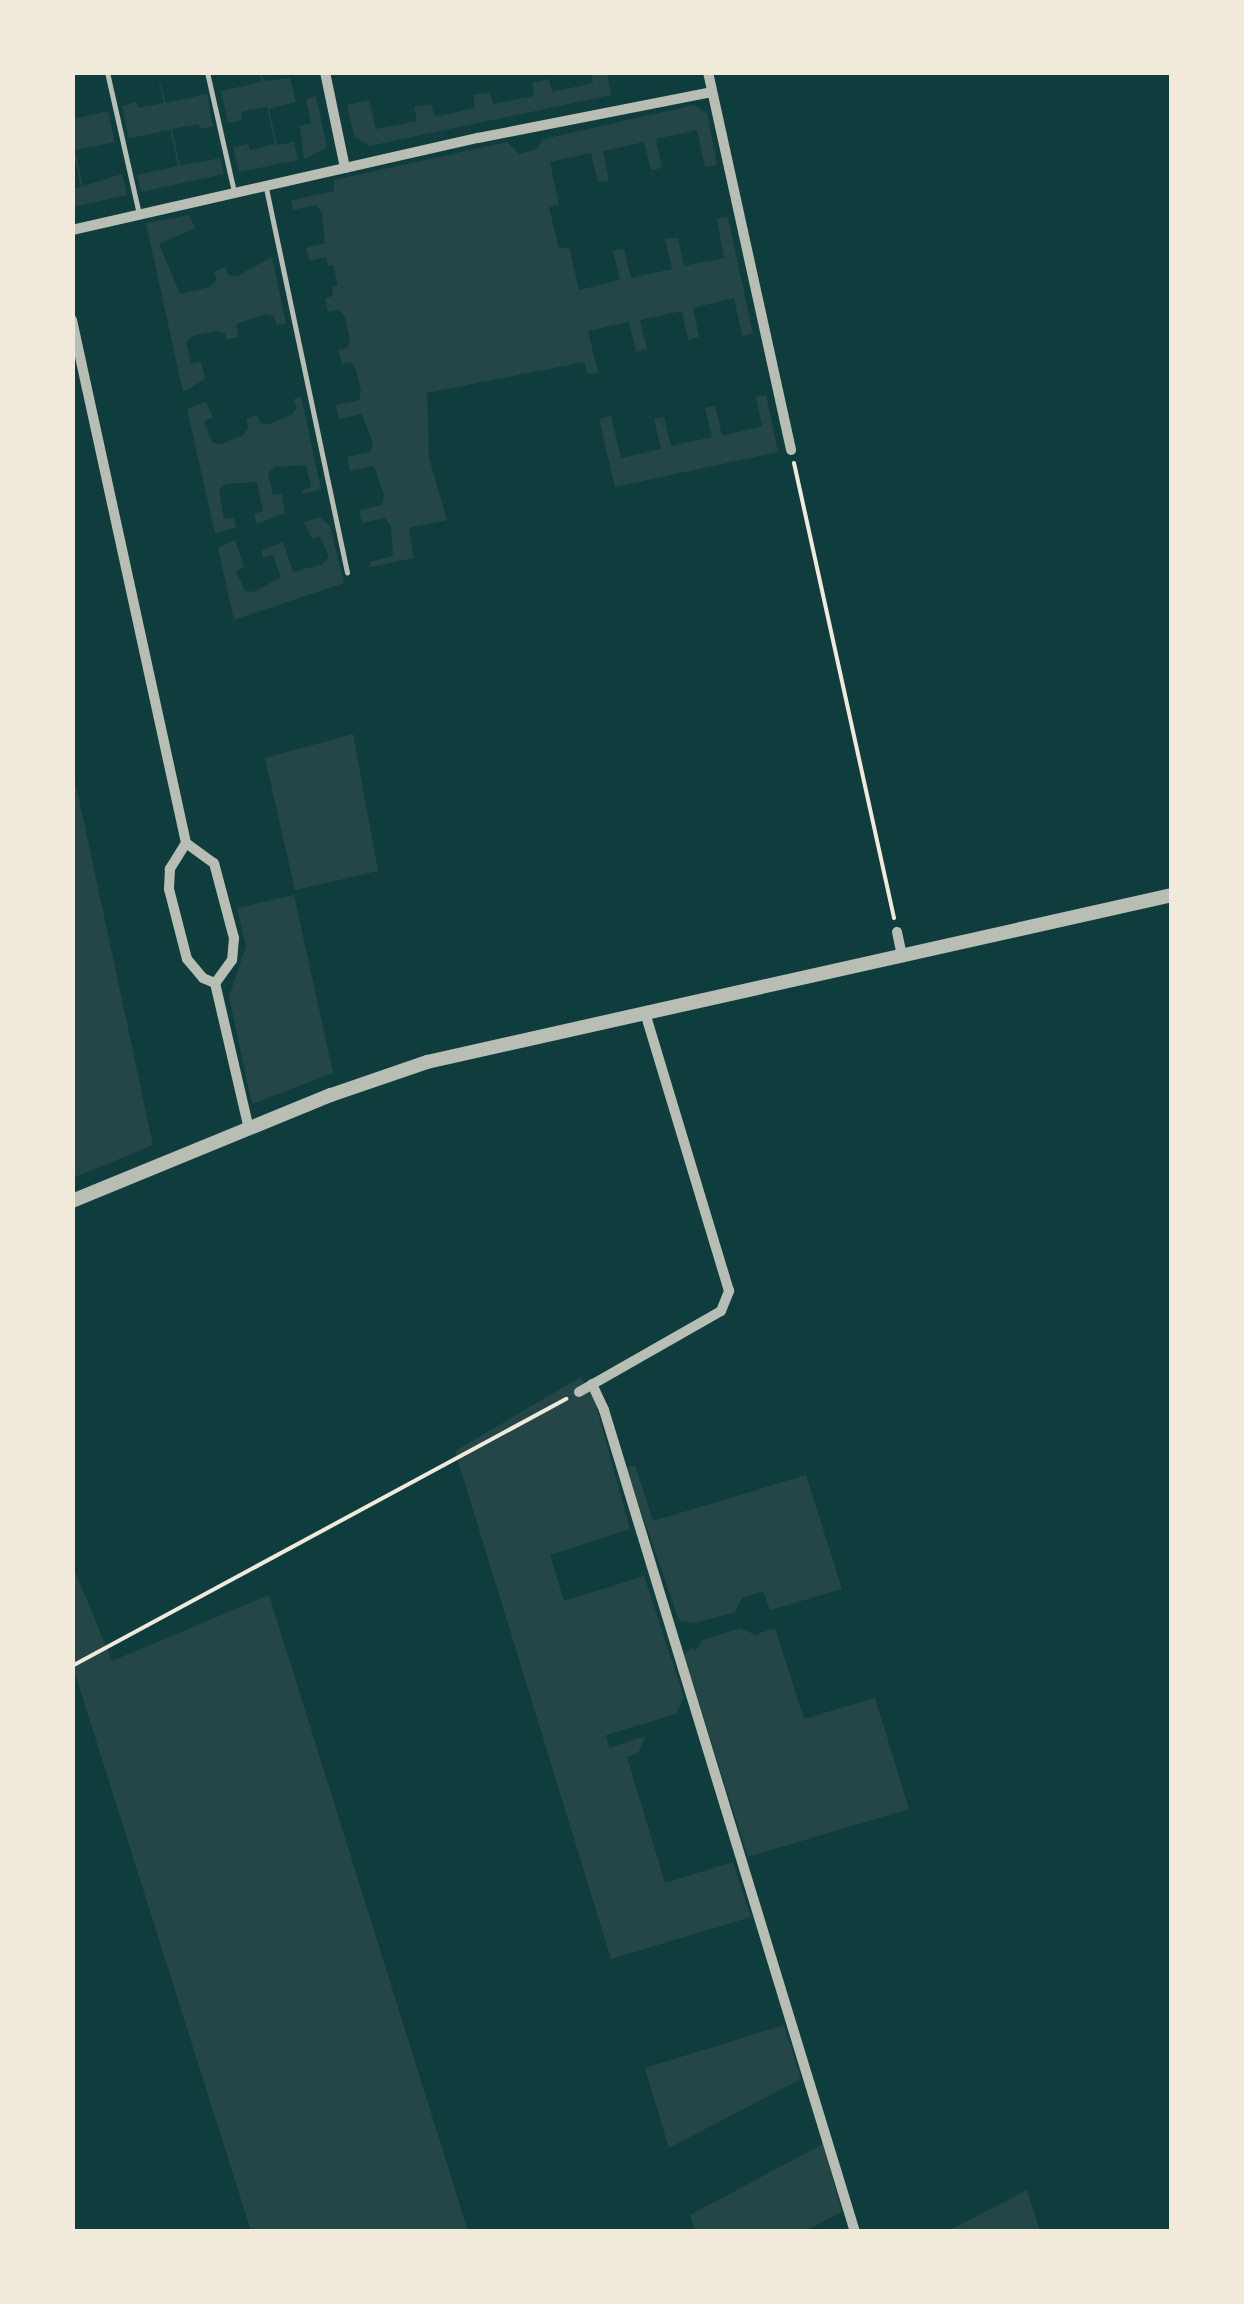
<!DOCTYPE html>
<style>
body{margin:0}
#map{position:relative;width:1244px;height:2304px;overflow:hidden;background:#0f3d3e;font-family:"IBM Plex Sans",sans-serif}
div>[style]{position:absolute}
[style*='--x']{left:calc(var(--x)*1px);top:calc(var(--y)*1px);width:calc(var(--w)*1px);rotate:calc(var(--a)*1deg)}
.green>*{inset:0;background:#244646}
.path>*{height:4px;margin:-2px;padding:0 2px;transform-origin:2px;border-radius:2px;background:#f1e9da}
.service>*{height:5px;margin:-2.5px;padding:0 2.5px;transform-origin:2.5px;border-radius:2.5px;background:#b8beb3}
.minor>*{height:10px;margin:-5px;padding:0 5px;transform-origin:5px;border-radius:5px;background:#b8beb3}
.tertiary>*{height:14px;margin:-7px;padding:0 7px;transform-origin:7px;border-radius:7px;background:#b8beb3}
span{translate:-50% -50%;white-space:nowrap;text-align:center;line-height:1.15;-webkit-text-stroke:9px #f1e9da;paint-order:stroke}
.frame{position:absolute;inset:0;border:75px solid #f1e9da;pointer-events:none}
</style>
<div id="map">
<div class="green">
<div style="clip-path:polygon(157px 73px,166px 103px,207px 94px,213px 126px,200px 129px,198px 124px,172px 129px,180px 166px,220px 158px,224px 174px,141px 192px,137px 175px,178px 166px,170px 130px,129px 138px,122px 106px,136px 102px,138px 108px,164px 103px)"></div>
<div style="clip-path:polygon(260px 73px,265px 81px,290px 78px,296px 102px,269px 109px,277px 145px,294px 142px,298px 160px,239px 172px,233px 147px,248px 144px,250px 150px,275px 144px,267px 107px,241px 112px,242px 120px,228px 123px,221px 91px,261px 82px)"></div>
<div style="clip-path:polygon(591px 73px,607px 73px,611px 95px,369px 146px,354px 136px,347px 105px,369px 100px,376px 129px,417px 121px,414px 107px,431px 104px,435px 117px,475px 108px,473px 95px,490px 92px,493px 104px,534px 96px,532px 83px,549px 79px,552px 92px,593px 83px)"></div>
<div style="clip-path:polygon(316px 96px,327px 147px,304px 159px,300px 126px,311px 123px,306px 99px)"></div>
<div style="clip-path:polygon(694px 105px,707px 113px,717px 165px,705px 167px,697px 130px,656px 139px,662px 168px,651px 170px,644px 142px,603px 151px,609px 180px,598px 182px,591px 153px,550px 162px,559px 205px,549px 207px,559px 249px,569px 247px,579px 290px,620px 280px,613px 251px,624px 249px,631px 278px,672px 269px,665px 239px,678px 238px,684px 266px,724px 258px,717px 219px,728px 217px,753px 334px,742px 336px,734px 298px,693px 308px,699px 337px,688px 340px,682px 311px,640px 320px,647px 349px,636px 352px,629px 322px,588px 331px,598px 373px,588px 374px,584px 362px,427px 393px,429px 458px,447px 520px,409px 528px,414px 558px,371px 567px,370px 562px,393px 556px,391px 526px,385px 518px,362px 523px,359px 510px,382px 505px,384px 495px,374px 466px,350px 471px,349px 464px,347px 457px,370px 452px,373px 443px,362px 414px,339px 419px,337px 412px,336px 405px,359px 400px,361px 391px,356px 369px,351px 362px,342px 364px,338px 350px,348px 348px,350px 339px,345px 317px,339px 310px,328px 312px,325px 298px,333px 296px,332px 287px,338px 285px,333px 265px,328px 266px,326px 257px,309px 261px,308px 255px,306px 248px,325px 243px,322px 213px,316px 205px,293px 210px,291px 200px,334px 191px,334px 180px,507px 142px,519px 154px,536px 149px,544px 139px)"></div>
<div style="clip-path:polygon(108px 111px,115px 142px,75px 150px,83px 186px,122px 174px,127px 195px,73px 207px,73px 189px,81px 187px,73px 150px,73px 119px)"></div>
<div style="clip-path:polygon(189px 215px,195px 228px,159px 244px,180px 294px,210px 287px,217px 279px,214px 272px,225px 267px,228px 275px,237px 276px,272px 257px,286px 323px,276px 325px,274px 316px,265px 314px,236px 324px,238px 337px,226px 340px,225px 333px,216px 331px,193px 336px,186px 342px,191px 364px,201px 362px,205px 379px,183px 392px,146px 223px)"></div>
<div style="clip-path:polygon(766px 395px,778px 452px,615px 487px,599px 419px,611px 416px,621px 458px,661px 449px,654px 419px,664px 417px,671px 446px,712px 437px,705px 408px,715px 406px,722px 436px,762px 426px,756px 397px)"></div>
<div style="clip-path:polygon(301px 396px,321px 489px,303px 494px,302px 490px,311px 487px,306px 465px,275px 467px,268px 473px,273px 495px,282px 494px,285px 513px,257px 524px,254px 514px,263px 511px,257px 482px,226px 484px,219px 490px,224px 519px,234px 518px,236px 528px,215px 533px,187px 409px,206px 402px,213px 417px,204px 422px,213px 443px,222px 444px,243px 435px,249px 428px,246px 420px,251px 417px,257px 415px,260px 423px,270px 424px,291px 415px,297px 408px,293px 400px)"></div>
<div style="clip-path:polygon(320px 517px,330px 526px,344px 583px,234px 620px,218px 548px,235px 540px,244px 567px,236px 571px,245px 591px,254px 592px,281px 577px,273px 555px,263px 558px,261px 551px,283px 542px,293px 572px,323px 564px,329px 557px,320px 536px,312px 539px,304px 522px)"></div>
<div style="clip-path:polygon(353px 734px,378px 871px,295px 890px,265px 758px)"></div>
<div style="clip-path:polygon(73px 771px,153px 1145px,73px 1178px,72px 1178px)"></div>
<div style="clip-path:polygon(294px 895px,333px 1073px,252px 1104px,229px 997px,246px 946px,237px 908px)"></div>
<div style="clip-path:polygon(581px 1377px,594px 1398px,630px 1529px,550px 1555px,564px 1601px,644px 1576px,684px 1697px,676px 1714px,606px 1735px,609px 1748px,646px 1736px,638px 1753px,627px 1757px,665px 1883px,733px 1862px,751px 1917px,611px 1959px,455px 1451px)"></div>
<div style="clip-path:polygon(635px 1465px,653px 1521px,806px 1475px,842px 1589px,770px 1610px,763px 1591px,742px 1598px,735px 1612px,695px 1623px,679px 1620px,626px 1468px)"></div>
<div style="clip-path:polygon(74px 1569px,112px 1661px,269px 1595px,468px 2231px,251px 2231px,73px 1667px)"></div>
<div style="clip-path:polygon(741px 1628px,755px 1635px,775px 1628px,804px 1719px,875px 1698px,909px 1809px,748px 1857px,684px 1655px,693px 1647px,695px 1652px,702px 1640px)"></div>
<div style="clip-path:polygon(784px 2025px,801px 2079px,669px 2148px,645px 2068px)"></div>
<div style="clip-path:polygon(823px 2144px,842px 2212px,805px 2231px,695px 2231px,690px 2215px)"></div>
<div style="clip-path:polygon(1027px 2190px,1040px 2231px,948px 2231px)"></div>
</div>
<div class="path">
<div style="--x:794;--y:463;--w:466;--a:77.6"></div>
<div style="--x:72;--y:1666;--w:562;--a:-28.39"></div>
</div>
<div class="service">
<div style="--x:107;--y:72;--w:146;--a:77.3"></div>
<div style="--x:207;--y:72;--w:123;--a:77.3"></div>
<div style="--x:266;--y:188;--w:393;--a:78.1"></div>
</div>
<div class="minor">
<div style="--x:325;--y:72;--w:98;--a:78.2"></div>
<div style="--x:708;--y:72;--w:387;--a:77.6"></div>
<div style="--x:72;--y:230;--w:416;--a:-12.8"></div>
<div style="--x:478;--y:138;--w:238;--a:-11.1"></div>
<div style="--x:72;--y:320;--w:535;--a:77.7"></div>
<div style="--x:186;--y:843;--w:34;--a:36"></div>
<div style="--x:214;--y:863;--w:78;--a:75.1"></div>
<div style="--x:234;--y:938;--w:22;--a:95"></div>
<div style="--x:232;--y:960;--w:29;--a:126"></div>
<div style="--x:215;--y:983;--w:150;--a:76.9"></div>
<div style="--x:186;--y:843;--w:31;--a:122"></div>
<div style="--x:170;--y:869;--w:20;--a:93"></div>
<div style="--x:169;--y:889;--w:72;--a:75.6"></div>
<div style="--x:187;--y:959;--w:25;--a:50"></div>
<div style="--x:203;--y:978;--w:13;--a:23"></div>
<div style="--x:897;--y:932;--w:24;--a:78"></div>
<div style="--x:592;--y:1384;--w:29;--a:65"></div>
<div style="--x:604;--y:1410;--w:859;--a:73.02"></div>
<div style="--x:579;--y:1392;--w:163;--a:-29.7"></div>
<div style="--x:721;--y:1311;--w:22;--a:-68"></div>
<div style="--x:729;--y:1291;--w:291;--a:-106.8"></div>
</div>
<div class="tertiary">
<div style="--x:72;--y:1201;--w:280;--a:-22.3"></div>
<div style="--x:331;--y:1095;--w:102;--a:-19"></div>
<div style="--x:427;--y:1062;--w:763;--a:-12.63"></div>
</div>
<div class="frame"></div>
</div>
